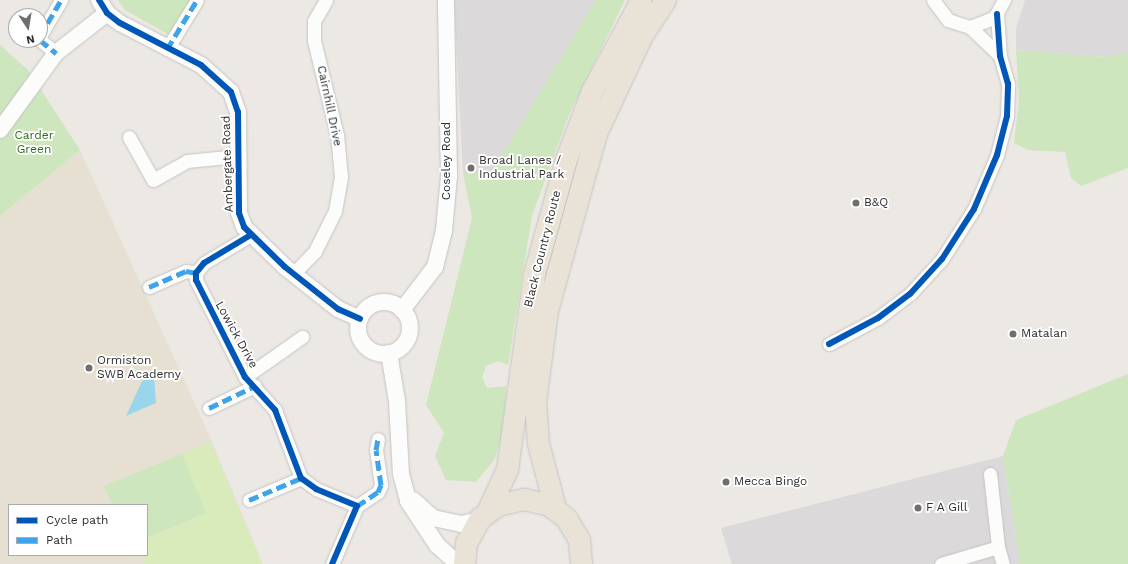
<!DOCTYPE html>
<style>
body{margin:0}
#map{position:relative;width:1128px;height:564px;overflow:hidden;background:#ece8e4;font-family:"Work Sans",sans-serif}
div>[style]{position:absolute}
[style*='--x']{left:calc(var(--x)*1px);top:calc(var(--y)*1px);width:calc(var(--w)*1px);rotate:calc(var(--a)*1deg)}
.industrial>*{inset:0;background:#dcd9db}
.education>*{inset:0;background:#e6e0d3}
.green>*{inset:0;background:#cee6be}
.pitch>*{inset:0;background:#d9eabb}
.water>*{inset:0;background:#99d6ec}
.roads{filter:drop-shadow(0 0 1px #c5c4c5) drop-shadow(0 0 1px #c5c4c5)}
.minor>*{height:13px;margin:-6.5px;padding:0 6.5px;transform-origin:6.5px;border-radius:6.5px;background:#fcfcfb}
.tertiary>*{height:16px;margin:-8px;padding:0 8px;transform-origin:8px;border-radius:8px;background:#fcfcfb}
.tertiary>.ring{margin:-8px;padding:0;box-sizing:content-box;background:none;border:16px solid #fcfcfb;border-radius:50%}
.trunk>*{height:21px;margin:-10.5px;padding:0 10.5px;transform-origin:10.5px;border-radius:10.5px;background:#e9e2d6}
.quiet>*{height:5px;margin-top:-2.5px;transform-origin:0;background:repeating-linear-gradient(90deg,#3ea3eb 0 10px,transparent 0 15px)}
.cycleway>*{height:6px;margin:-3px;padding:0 3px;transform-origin:3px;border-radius:3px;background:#0057b8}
.dots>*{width:11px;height:11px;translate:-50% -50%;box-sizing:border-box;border:2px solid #fff;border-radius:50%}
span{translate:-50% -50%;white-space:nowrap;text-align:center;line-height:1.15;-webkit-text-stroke:3.5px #fff;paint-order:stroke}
.street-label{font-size:12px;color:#2e2e2e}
.park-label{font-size:12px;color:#2c6e1b}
.poi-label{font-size:12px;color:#2e2e2e}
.left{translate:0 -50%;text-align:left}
.legend{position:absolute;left:8px;top:504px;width:140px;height:52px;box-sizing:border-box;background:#fff;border:1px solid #ababab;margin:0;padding:5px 7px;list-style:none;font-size:12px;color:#2e2e2e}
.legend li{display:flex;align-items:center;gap:8px;height:20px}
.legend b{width:20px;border:1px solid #ababab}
.north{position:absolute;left:8px;top:8px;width:40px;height:40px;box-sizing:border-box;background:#fff;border:1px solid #ababab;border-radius:50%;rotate:168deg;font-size:11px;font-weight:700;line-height:16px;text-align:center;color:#2e2e2e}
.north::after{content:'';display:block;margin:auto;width:14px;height:18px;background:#706f6e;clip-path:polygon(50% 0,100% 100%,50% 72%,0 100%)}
</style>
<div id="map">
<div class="industrial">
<div style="clip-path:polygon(454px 0,596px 0,491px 173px,463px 173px)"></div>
<div style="clip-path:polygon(1025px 0,1128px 0,1128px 53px,1105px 57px,1016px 50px,1016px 28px)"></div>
<div style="clip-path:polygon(1003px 456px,1020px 564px,732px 564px,721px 528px)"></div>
</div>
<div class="education">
<div style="clip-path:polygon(evenodd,80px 150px,210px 437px,263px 564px,0 564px,0 216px,80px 150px,9px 505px,147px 505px,147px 555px,9px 555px,9px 505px)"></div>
</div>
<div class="green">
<div style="clip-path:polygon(118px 0,191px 0,171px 36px,125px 10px)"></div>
<div style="clip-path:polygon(596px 0,625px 0,569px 115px,532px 216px,508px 365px,498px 361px,486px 366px,482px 377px,487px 388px,506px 386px,505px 429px,494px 460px,476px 482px,446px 480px,435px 456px,444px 433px,426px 405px,472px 218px,463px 173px,491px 173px)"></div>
<div style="clip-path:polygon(0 45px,28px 70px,80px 150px,0 216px)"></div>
<div style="clip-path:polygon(1016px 50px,1105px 57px,1128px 53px,1128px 168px,1081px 186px,1071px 178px,1065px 152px,1028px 150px,1014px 143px,1019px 101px)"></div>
<div style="clip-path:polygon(1128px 374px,1128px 564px,1020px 564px,1003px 456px,1016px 420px)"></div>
<div style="clip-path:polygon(182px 454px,206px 513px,147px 538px,147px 505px,112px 505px,104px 486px)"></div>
</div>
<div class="pitch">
<div style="clip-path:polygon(211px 442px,262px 564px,144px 564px,141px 555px,147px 555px,147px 538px,206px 513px,182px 454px)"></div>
</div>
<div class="water">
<div style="clip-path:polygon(154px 377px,156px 403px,126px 416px,142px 381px)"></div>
</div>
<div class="roads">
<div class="minor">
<div style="--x:933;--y:0;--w:25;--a:53"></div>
<div style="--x:948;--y:20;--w:23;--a:18"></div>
<div style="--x:970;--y:27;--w:26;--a:-21"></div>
<div style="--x:994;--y:18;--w:21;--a:-61"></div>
<div style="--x:970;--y:27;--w:42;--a:44"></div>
<div style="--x:40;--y:36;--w:42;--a:-59.7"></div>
<div style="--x:40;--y:40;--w:21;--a:39"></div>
<div style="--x:167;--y:49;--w:57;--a:-58.5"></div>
<div style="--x:129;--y:137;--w:49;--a:60.8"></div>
<div style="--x:153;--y:180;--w:39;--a:-29"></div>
<div style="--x:187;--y:161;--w:51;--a:-5.6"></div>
<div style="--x:249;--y:236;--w:52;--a:149"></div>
<div style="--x:204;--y:263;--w:13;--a:129"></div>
<div style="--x:196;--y:273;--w:7;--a:90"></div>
<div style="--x:196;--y:280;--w:109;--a:63.2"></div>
<div style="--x:245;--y:377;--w:45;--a:47.7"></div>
<div style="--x:275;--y:410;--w:73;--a:69.1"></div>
<div style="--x:301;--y:478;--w:19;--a:36"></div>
<div style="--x:316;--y:489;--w:44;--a:22.5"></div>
<div style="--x:357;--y:506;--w:63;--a:113.3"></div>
<div style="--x:293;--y:274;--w:32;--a:-46"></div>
<div style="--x:315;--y:251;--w:45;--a:-63.4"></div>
<div style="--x:335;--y:211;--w:35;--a:-80"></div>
<div style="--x:341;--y:177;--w:42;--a:-95.4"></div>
<div style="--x:337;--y:135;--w:97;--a:-103.7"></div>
<div style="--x:314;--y:41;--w:20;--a:-90"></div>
<div style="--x:314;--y:21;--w:24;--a:-60"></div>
<div style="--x:149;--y:287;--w:40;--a:-23.4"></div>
<div style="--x:186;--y:271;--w:10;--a:11"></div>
<div style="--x:829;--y:344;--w:55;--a:-28"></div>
<div style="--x:878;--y:318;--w:40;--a:-37"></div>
<div style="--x:910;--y:294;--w:47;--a:-47.6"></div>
<div style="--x:942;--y:259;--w:59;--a:-57.4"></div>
<div style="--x:974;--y:209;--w:59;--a:-66.9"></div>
<div style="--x:997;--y:155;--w:40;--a:-75.6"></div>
<div style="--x:1007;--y:116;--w:32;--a:-88"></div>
<div style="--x:1008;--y:84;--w:29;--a:-106"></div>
<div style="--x:1000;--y:56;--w:42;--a:-94.1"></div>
<div style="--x:245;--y:377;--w:70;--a:-35.1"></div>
<div style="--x:209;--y:408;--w:51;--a:-25.6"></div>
<div style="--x:990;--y:474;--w:73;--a:83.7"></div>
<div style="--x:249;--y:500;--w:56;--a:-22.9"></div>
<div style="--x:357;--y:506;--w:25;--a:-34"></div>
<div style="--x:378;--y:492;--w:8;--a:-67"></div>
<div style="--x:381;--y:485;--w:35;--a:-98"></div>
<div style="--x:376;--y:450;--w:11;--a:-80"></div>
<div style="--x:941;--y:564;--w:59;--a:-16.6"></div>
<div style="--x:998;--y:547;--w:18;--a:74"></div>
</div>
<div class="tertiary">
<div style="--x:99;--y:0;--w:15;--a:58"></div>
<div style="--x:107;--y:13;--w:16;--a:38"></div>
<div style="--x:120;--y:23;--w:91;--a:27.4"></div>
<div style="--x:201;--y:65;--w:40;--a:42"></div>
<div style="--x:231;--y:92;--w:21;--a:71"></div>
<div style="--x:238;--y:112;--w:101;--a:89.4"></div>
<div style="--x:239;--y:213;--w:15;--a:70"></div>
<div style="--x:244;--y:227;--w:57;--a:44.3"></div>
<div style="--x:285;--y:267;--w:68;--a:38.4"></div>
<div style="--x:338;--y:309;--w:24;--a:24"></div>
<div style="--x:0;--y:130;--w:95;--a:-54"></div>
<div style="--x:56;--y:53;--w:65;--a:-38.1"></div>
<div class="ring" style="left:358px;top:302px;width:36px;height:36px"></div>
<div style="--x:402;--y:310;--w:54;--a:-52.5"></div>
<div style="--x:435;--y:267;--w:38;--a:-76"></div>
<div style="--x:444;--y:230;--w:54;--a:-84.7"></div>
<div style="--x:449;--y:176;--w:176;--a:-91"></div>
<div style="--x:389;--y:353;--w:49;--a:80.5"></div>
<div style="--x:397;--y:401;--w:73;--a:86.9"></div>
<div style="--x:401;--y:474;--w:28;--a:75"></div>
<div style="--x:408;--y:501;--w:53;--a:56.6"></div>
<div style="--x:437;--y:545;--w:28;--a:42"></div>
<div style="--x:413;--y:500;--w:27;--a:42"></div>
<div style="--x:433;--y:518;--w:29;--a:12"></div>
<div style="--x:461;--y:524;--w:16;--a:-11"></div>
</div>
<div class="trunk">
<div style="--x:555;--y:508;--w:67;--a:-104.7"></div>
<div style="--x:538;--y:443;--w:41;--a:-94.2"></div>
<div style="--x:535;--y:402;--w:93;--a:-82.6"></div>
<div style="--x:547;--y:310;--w:184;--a:-74.5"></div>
<div style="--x:596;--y:133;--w:108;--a:-64.9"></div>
<div style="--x:642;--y:35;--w:42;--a:-56.7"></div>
<div style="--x:488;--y:510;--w:45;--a:-65.1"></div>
<div style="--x:507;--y:469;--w:197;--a:-82.1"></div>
<div style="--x:534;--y:274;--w:119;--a:-74.5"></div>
<div style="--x:566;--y:159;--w:73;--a:-69.1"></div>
<div style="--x:592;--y:91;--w:103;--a:-61.7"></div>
<div style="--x:464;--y:564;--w:21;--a:-85"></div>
<div style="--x:466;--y:543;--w:29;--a:-61"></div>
<div style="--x:480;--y:518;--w:21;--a:-37"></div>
<div style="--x:497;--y:505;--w:28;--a:-13"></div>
<div style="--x:524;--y:499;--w:26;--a:13"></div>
<div style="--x:549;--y:505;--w:21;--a:37"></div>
<div style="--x:566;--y:518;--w:26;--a:59"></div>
<div style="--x:579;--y:540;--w:24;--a:85"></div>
</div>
</div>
<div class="quiet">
<div style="--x:40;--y:36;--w:42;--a:-59.7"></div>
<div style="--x:40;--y:40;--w:21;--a:39"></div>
<div style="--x:167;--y:49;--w:57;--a:-58.5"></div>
<div style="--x:149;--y:287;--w:40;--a:-23.4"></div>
<div style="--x:186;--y:271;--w:10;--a:11"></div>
<div style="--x:209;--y:408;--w:51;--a:-25.6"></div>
<div style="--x:249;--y:500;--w:56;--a:-22.9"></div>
<div style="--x:357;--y:506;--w:25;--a:-34"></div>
<div style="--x:378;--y:492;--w:8;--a:-67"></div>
<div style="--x:381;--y:485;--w:35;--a:-98"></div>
<div style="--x:376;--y:450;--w:11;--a:-80"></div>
</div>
<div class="cycleway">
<div style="--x:99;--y:0;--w:15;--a:58"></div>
<div style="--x:107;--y:13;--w:16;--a:38"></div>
<div style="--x:120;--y:23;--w:91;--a:27.4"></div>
<div style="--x:201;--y:65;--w:40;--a:42"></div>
<div style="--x:231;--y:92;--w:21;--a:71"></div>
<div style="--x:238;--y:112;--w:101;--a:89.4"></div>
<div style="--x:239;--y:213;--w:15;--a:70"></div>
<div style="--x:244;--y:227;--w:57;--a:44.3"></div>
<div style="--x:285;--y:267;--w:68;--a:38.4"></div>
<div style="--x:338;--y:309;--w:24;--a:24"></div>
<div style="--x:249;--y:236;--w:52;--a:149"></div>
<div style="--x:204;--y:263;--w:13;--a:129"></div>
<div style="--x:196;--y:273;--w:7;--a:90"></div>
<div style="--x:196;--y:280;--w:109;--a:63.2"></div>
<div style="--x:245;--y:377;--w:45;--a:47.7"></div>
<div style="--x:275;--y:410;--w:73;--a:69.1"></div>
<div style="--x:301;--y:478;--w:19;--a:36"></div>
<div style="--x:316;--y:489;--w:44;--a:22.5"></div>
<div style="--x:357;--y:506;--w:63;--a:113.3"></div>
<div style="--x:829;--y:344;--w:55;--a:-28"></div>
<div style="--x:878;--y:318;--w:40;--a:-37"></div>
<div style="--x:910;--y:294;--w:47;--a:-47.6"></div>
<div style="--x:942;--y:259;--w:59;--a:-57.4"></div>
<div style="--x:974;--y:209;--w:59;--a:-66.9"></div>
<div style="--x:997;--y:155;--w:40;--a:-75.6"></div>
<div style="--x:1007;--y:116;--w:32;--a:-88"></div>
<div style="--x:1008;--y:84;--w:29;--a:-106"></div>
<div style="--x:1000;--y:56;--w:42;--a:-94.1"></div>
</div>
<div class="dots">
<div style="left:471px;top:168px;background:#706f6e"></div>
<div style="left:856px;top:203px;background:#706f6e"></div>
<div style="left:1013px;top:334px;background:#706f6e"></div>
<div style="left:89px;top:368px;background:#706f6e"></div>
<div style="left:726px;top:482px;background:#706f6e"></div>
<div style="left:918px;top:508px;background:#706f6e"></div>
</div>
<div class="street-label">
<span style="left:329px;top:106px;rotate:78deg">Cairnhill Drive</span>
<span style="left:447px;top:161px;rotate:-90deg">Coseley Road</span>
<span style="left:228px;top:164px;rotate:-92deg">Ambergate Road</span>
<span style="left:543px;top:249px;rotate:-76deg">Black Country Route</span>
<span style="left:236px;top:335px;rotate:61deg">Lowick Drive</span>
</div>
<div class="park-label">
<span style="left:34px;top:143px">Carder<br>Green</span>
</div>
<div class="poi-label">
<span class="left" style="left:479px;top:168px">Broad Lanes /<br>Industrial Park</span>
<span class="left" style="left:864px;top:203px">B&amp;Q</span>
<span class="left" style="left:1021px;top:334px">Matalan</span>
<span class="left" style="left:97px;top:368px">Ormiston<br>SWB Academy</span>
<span class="left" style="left:734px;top:482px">Mecca Bingo</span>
<span class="left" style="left:926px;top:508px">F A Gill</span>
</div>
<ul class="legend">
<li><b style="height:5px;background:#0057b8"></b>Cycle path</li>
<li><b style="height:5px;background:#3ea3eb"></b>Path</li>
</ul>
<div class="north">N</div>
</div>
